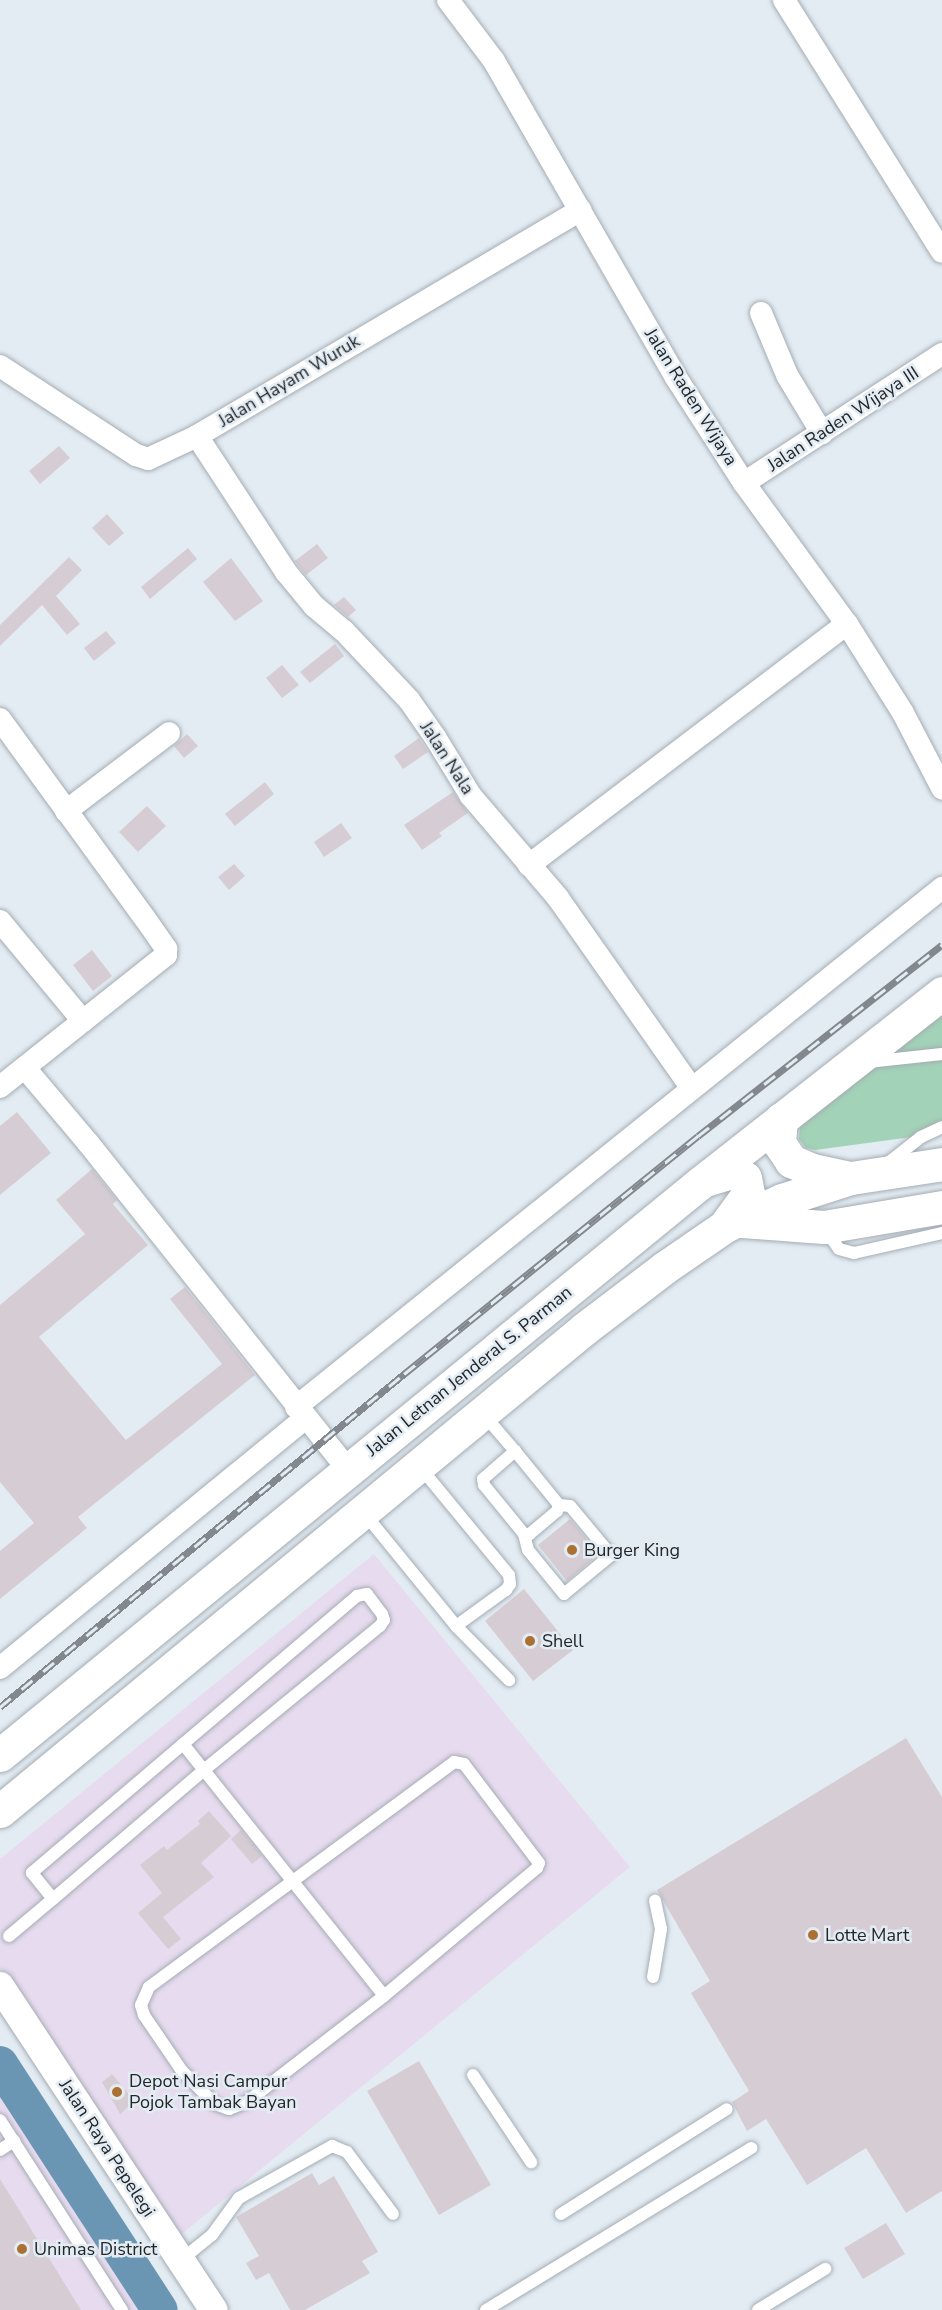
<!DOCTYPE html>
<style>
body{margin:0}
#map{position:relative;width:942px;height:2310px;overflow:hidden;background:#e3ecf3;font-family:"Nunito Sans",sans-serif}
div>[style]{position:absolute}
[style*='--x']{left:calc(var(--x)*1px);top:calc(var(--y)*1px);width:calc(var(--w)*1px);rotate:calc(var(--a)*1deg)}
.commercial>*{inset:0;background:#e7dbef}
.green>*{inset:0;background:#a2d2b7}
.river>*{height:36px;margin:-18px;padding:0 18px;transform-origin:18px;border-radius:18px;background:#6b96b3}
.building>*{inset:0;background:#d6cdd4}
.roads{filter:drop-shadow(0 0 2px #a5acb4) drop-shadow(0 0 2px #a5acb4)}
.service>*{height:12px;margin:-6px;padding:0 6px;transform-origin:6px;border-radius:6px;background:#fff}
.minor>*{height:22px;margin:-11px;padding:0 11px;transform-origin:11px;border-radius:11px;background:#fff}
.tertiary>*{height:28px;margin:-14px;padding:0 14px;transform-origin:14px;border-radius:14px;background:#fff}
.trunk>*{height:33px;margin:-16.5px;padding:0 16.5px;transform-origin:16.5px;border-radius:16.5px;background:#fff}
.rail>*{height:7px;margin-top:-3.5px;transform-origin:0;background:repeating-linear-gradient(90deg,#e3ecf3 0 14px,#82888d 0 28px);box-sizing:border-box;border-block:2px solid #82888d}
.dots>*{width:16px;height:16px;translate:-50% -50%;box-sizing:border-box;border:3px solid #e3ecf3;border-radius:50%}
span{translate:-50% -50%;white-space:nowrap;text-align:center;line-height:1.15;-webkit-text-stroke:5px #e3ecf3;paint-order:stroke}
.street-label{font-size:18px;color:#232629}
.poi-label{font-size:18px;color:#232629}
.left{translate:0 -50%;text-align:left}
</style>
<div id="map">
<div class="commercial">
<div style="clip-path:polygon(374px 1554px,630px 1867px,178px 2237px,0 1969px,0 1859px)"></div>
<div style="clip-path:polygon(0 2088px,143px 2310px,0 2310px)"></div>
</div>
<div class="green">
<div style="clip-path:polygon(942px 1009px,942px 1133px,815px 1150px,806px 1148px,799px 1139px,800px 1126px,809px 1111px)"></div>
</div>
<div class="river">
<div style="--x:0;--y:2064;--w:293;--a:57"></div>
</div>
<div class="building">
<div style="clip-path:polygon(59px 446px,70px 458px,40px 484px,29px 471px)"></div>
<div style="clip-path:polygon(107px 514px,124px 533px,109px 546px,92px 528px)"></div>
<div style="clip-path:polygon(317px 544px,328px 558px,306px 575px,295px 561px)"></div>
<div style="clip-path:polygon(188px 548px,197px 559px,150px 599px,141px 587px)"></div>
<div style="clip-path:polygon(69px 557px,82px 570px,56px 596px,80px 624px,67px 635px,42px 605px,0 646px,0 625px)"></div>
<div style="clip-path:polygon(231px 558px,263px 601px,235px 621px,203px 582px)"></div>
<div style="clip-path:polygon(344px 597px,356px 610px,348px 617px,334px 605px)"></div>
<div style="clip-path:polygon(106px 631px,116px 643px,94px 661px,84px 648px)"></div>
<div style="clip-path:polygon(335px 644px,344px 656px,310px 683px,300px 672px)"></div>
<div style="clip-path:polygon(282px 665px,299px 685px,282px 698px,266px 678px)"></div>
<div style="clip-path:polygon(187px 734px,198px 746px,184px 758px,174px 746px)"></div>
<div style="clip-path:polygon(419px 738px,428px 752px,403px 769px,394px 756px)"></div>
<div style="clip-path:polygon(265px 782px,274px 794px,235px 826px,225px 814px)"></div>
<div style="clip-path:polygon(453px 792px,468px 813px,439px 833px,442px 836px,422px 850px,404px 825px)"></div>
<div style="clip-path:polygon(147px 806px,166px 826px,138px 852px,119px 832px)"></div>
<div style="clip-path:polygon(341px 823px,352px 838px,324px 857px,314px 842px)"></div>
<div style="clip-path:polygon(234px 864px,245px 876px,229px 890px,218px 877px)"></div>
<div style="clip-path:polygon(92px 950px,112px 976px,93px 991px,73px 965px)"></div>
<div style="clip-path:polygon(17px 1112px,51px 1153px,0 1195px,0 1126px)"></div>
<div style="clip-path:polygon(92px 1169px,117px 1200px,113px 1204px,148px 1245px,39px 1337px,126px 1440px,222px 1364px,170px 1299px,185px 1287px,255px 1375px,78px 1517px,87px 1528px,0 1599px,0 1551px,34px 1523px,0 1482px,0 1305px,85px 1234px,56px 1200px)"></div>
<div style="clip-path:polygon(570px 1519px,599px 1554px,567px 1581px,538px 1545px)"></div>
<div style="clip-path:polygon(524px 1589px,573px 1650px,533px 1681px,485px 1621px)"></div>
<div style="clip-path:polygon(906px 1738px,942px 1797px,942px 2191px,906px 2213px,866px 2148px,807px 2185px,766px 2119px,747px 2131px,732px 2102px,749px 2091px,691px 1993px,710px 1981px,657px 1890px)"></div>
<div style="clip-path:polygon(209px 1811px,231px 1836px,201px 1863px,214px 1877px,163px 1917px,181px 1939px,168px 1949px,138px 1913px,162px 1893px,140px 1865px,164px 1846px,167px 1850px,200px 1824px,198px 1821px)"></div>
<div style="clip-path:polygon(241px 1830px,262px 1856px,252px 1864px,231px 1839px)"></div>
<div style="clip-path:polygon(419px 2061px,491px 2185px,439px 2215px,367px 2091px)"></div>
<div style="clip-path:polygon(112px 2074px,135px 2101px,120px 2114px,102px 2082px)"></div>
<div style="clip-path:polygon(312px 2173px,319px 2185px,334px 2176px,378px 2252px,362px 2261px,370px 2273px,305px 2310px,290px 2310px,269px 2273px,256px 2280px,246px 2263px,259px 2256px,236px 2217px)"></div>
<div style="clip-path:polygon(0 2179px,81px 2310px,0 2310px)"></div>
<div style="clip-path:polygon(886px 2223px,905px 2254px,863px 2279px,844px 2248px)"></div>
</div>
<div class="roads">
<div class="service">
<div style="--x:868;--y:1062;--w:74;--a:-6.2"></div>
<div style="--x:888;--y:1163;--w:42;--a:-38.2"></div>
<div style="--x:921;--y:1137;--w:23;--a:-25"></div>
<div style="--x:825;--y:1229;--w:24;--a:55"></div>
<div style="--x:839;--y:1249;--w:16;--a:15"></div>
<div style="--x:854;--y:1253;--w:90;--a:-12.8"></div>
<div style="--x:484;--y:1415;--w:48;--a:49.3"></div>
<div style="--x:515;--y:1451;--w:70;--a:50.8"></div>
<div style="--x:559;--y:1505;--w:6;--a:108"></div>
<div style="--x:557;--y:1511;--w:35;--a:140"></div>
<div style="--x:530;--y:1534;--w:6;--a:180"></div>
<div style="--x:524;--y:1534;--w:63;--a:-129.2"></div>
<div style="--x:484;--y:1485;--w:6;--a:-99"></div>
<div style="--x:483;--y:1479;--w:43;--a:-41.2"></div>
<div style="--x:364;--y:1513;--w:146;--a:50.8"></div>
<div style="--x:456;--y:1626;--w:62;--a:-35.8"></div>
<div style="--x:506;--y:1590;--w:7;--a:-56"></div>
<div style="--x:510;--y:1584;--w:9;--a:-96"></div>
<div style="--x:509;--y:1575;--w:140;--a:-129.5"></div>
<div style="--x:524;--y:1534;--w:16;--a:76"></div>
<div style="--x:528;--y:1550;--w:57;--a:50.7"></div>
<div style="--x:564;--y:1594;--w:61;--a:-39.7"></div>
<div style="--x:611;--y:1555;--w:64;--a:-129.9"></div>
<div style="--x:570;--y:1506;--w:11;--a:-175"></div>
<div style="--x:456;--y:1626;--w:76;--a:45.5"></div>
<div style="--x:183;--y:1744;--w:322;--a:51.4"></div>
<div style="--x:454;--y:1762;--w:10;--a:11"></div>
<div style="--x:464;--y:1764;--w:124;--a:52.9"></div>
<div style="--x:539;--y:1863;--w:5;--a:112"></div>
<div style="--x:537;--y:1868;--w:199;--a:140.1"></div>
<div style="--x:384;--y:1996;--w:173;--a:142.3"></div>
<div style="--x:247;--y:2102;--w:19;--a:159"></div>
<div style="--x:229;--y:2109;--w:15;--a:-160"></div>
<div style="--x:215;--y:2104;--w:47;--a:-135"></div>
<div style="--x:182;--y:2071;--w:68;--a:-124.2"></div>
<div style="--x:144;--y:2015;--w:10;--a:-107"></div>
<div style="--x:141;--y:2005;--w:20;--a:-66"></div>
<div style="--x:149;--y:1987;--w:379;--a:-36.4"></div>
<div style="--x:9;--y:1936;--w:57;--a:-40.1"></div>
<div style="--x:53;--y:1899;--w:199;--a:-40.5"></div>
<div style="--x:204;--y:1770;--w:227;--a:-39.3"></div>
<div style="--x:380;--y:1626;--w:7;--a:-56"></div>
<div style="--x:384;--y:1620;--w:6;--a:-108"></div>
<div style="--x:382;--y:1614;--w:25;--a:-127"></div>
<div style="--x:367;--y:1594;--w:10;--a:169"></div>
<div style="--x:357;--y:1596;--w:427;--a:139.6"></div>
<div style="--x:32;--y:1873;--w:33;--a:51"></div>
<div style="--x:653;--y:1977;--w:49;--a:-80.5"></div>
<div style="--x:661;--y:1929;--w:29;--a:-102"></div>
<div style="--x:473;--y:2075;--w:105;--a:56.3"></div>
<div style="--x:0;--y:2120;--w:226;--a:57.3"></div>
<div style="--x:0;--y:2150;--w:17;--a:-33"></div>
<div style="--x:561;--y:2214;--w:196;--a:-32.3"></div>
<div style="--x:181;--y:2260;--w:40;--a:-39"></div>
<div style="--x:212;--y:2235;--w:46;--a:-53.9"></div>
<div style="--x:239;--y:2198;--w:107;--a:-29.2"></div>
<div style="--x:332;--y:2146;--w:16;--a:22"></div>
<div style="--x:347;--y:2152;--w:77;--a:53.4"></div>
<div style="--x:486;--y:2310;--w:311;--a:-31.4"></div>
<div style="--x:758;--y:2310;--w:79;--a:-31.5"></div>
</div>
<div class="minor">
<div style="--x:448;--y:0;--w:76;--a:53"></div>
<div style="--x:494;--y:61;--w:363;--a:60.1"></div>
<div style="--x:675;--y:376;--w:127;--a:57.2"></div>
<div style="--x:744;--y:483;--w:175;--a:53.9"></div>
<div style="--x:847;--y:624;--w:105;--a:57.8"></div>
<div style="--x:903;--y:713;--w:85;--a:62.5"></div>
<div style="--x:784;--y:0;--w:297;--a:57.9"></div>
<div style="--x:761;--y:313;--w:67;--a:67.2"></div>
<div style="--x:787;--y:375;--w:68;--a:58.9"></div>
<div style="--x:0;--y:366;--w:163;--a:33.2"></div>
<div style="--x:136;--y:455;--w:13;--a:18"></div>
<div style="--x:148;--y:459;--w:54;--a:-25.1"></div>
<div style="--x:197;--y:436;--w:445;--a:-30.5"></div>
<div style="--x:197;--y:436;--w:163;--a:56.8"></div>
<div style="--x:286;--y:572;--w:44;--a:50.5"></div>
<div style="--x:314;--y:606;--w:39;--a:40"></div>
<div style="--x:344;--y:631;--w:95;--a:46.7"></div>
<div style="--x:409;--y:700;--w:45;--a:54.9"></div>
<div style="--x:435;--y:737;--w:69;--a:58.6"></div>
<div style="--x:471;--y:796;--w:134;--a:49.5"></div>
<div style="--x:558;--y:898;--w:231;--a:54.9"></div>
<div style="--x:744;--y:483;--w:236;--a:-33.1"></div>
<div style="--x:0;--y:719;--w:245;--a:54"></div>
<div style="--x:144;--y:917;--w:39;--a:55"></div>
<div style="--x:166;--y:949;--w:6;--a:90"></div>
<div style="--x:166;--y:955;--w:212;--a:141.5"></div>
<div style="--x:66;--y:811;--w:129;--a:-37.1"></div>
<div style="--x:529;--y:865;--w:399;--a:-37.2"></div>
<div style="--x:0;--y:921;--w:130;--a:50.3"></div>
<div style="--x:25;--y:1068;--w:99;--a:49.9"></div>
<div style="--x:89;--y:1144;--w:416;--a:51.5"></div>
<div style="--x:296;--y:1407;--w:829;--a:-38.78"></div>
<div style="--x:0;--y:1668;--w:394;--a:-39.3"></div>
</div>
<div class="tertiary">
<div style="--x:0;--y:1986;--w:388;--a:56.6"></div>
</div>
<div class="trunk">
<div style="--x:781;--y:1119;--w:24;--a:95"></div>
<div style="--x:779;--y:1143;--w:22;--a:56"></div>
<div style="--x:791;--y:1161;--w:23;--a:23"></div>
<div style="--x:812;--y:1170;--w:38;--a:12"></div>
<div style="--x:705;--y:1180;--w:27;--a:-17"></div>
<div style="--x:731;--y:1172;--w:15;--a:23"></div>
<div style="--x:745;--y:1178;--w:16;--a:79"></div>
<div style="--x:748;--y:1194;--w:39;--a:126"></div>
<div style="--x:742;--y:1221;--w:82;--a:4.2"></div>
<div style="--x:824;--y:1227;--w:120;--a:-9.6"></div>
<div style="--x:0;--y:1755;--w:904;--a:-39.25"></div>
<div style="--x:700;--y:1183;--w:308;--a:-38.1"></div>
<div style="--x:0;--y:1811;--w:757;--a:-39.53"></div>
<div style="--x:584;--y:1329;--w:101;--a:-37.3"></div>
<div style="--x:664;--y:1268;--w:74;--a:-34.5"></div>
<div style="--x:725;--y:1226;--w:63;--a:-24.5"></div>
<div style="--x:782;--y:1200;--w:72;--a:-17.7"></div>
<div style="--x:851;--y:1178;--w:92;--a:-8.7"></div>
</div>
</div>
<div class="rail">
<div style="--x:0;--y:1707;--w:524;--a:-39.5"></div>
<div style="--x:404;--y:1374;--w:378;--a:-39"></div>
<div style="--x:698;--y:1136;--w:310;--a:-38.1"></div>
</div>
<div class="dots">
<div style="left:572px;top:1550px;background:#ac7032"></div>
<div style="left:530px;top:1641px;background:#ac7032"></div>
<div style="left:813px;top:1935px;background:#ac7032"></div>
<div style="left:117px;top:2092px;background:#ac7032"></div>
<div style="left:22px;top:2249px;background:#ac7032"></div>
</div>
<div class="street-label">
<span style="left:289px;top:381px;rotate:-31deg">Jalan Hayam Wuruk</span>
<span style="left:691px;top:397px;rotate:58deg">Jalan Raden Wijaya</span>
<span style="left:843px;top:419px;rotate:-33deg">Jalan Raden Wijaya III</span>
<span style="left:447px;top:758px;rotate:57deg">Jalan Nala</span>
<span style="left:469px;top:1371px;rotate:-39deg">Jalan Letnan Jenderal S. Parman</span>
<span style="left:107px;top:2148px;rotate:57deg">Jalan Raya Pepelegi</span>
</div>
<div class="poi-label">
<span class="left" style="left:584px;top:1550px">Burger King</span>
<span class="left" style="left:542px;top:1641px">Shell</span>
<span class="left" style="left:825px;top:1935px">Lotte Mart</span>
<span class="left" style="left:129px;top:2092px">Depot Nasi Campur<br>Pojok Tambak Bayan</span>
<span class="left" style="left:34px;top:2249px">Unimas District</span>
</div>
</div>
